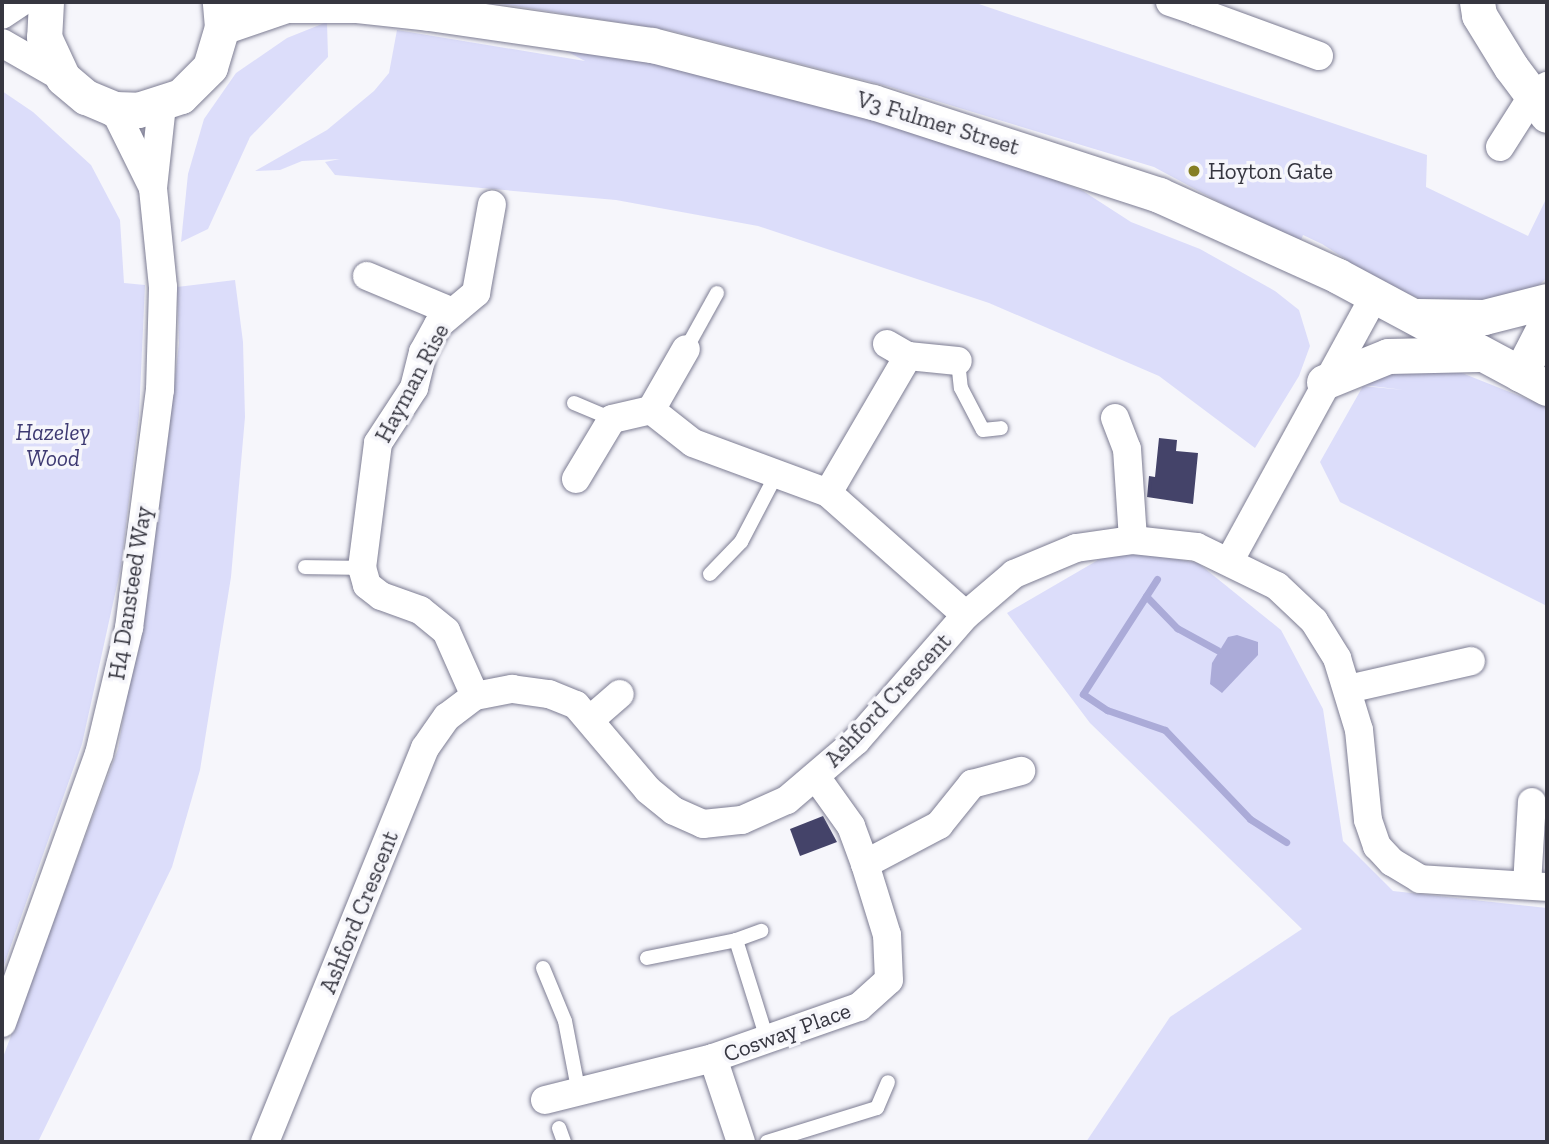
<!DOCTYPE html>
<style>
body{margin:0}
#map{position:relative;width:1549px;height:1144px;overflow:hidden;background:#f6f6fb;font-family:"Zilla Slab",serif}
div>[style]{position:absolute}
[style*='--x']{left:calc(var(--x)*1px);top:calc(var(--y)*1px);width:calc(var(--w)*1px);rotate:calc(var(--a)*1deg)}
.green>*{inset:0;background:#dcddfa}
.water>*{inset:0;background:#ababd8}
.stream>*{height:7px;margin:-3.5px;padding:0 3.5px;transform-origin:3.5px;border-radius:3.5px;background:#ababd8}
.building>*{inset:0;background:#444369}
.roads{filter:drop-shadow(0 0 2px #7d7d93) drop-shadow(0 0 2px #7d7d93)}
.service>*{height:14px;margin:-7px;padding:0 7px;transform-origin:7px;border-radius:7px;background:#fff}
.minor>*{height:28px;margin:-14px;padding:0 14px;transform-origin:14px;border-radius:14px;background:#fff}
.tertiary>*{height:35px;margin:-17.5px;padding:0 17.5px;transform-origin:17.5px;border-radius:17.5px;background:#fff}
.dots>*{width:19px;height:19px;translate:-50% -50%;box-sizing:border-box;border:4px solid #f6f6fb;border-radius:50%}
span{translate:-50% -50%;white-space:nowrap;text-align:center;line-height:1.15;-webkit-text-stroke:7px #f6f6fb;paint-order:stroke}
.street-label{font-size:23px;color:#363640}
.poi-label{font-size:23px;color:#363640}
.left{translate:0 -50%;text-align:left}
.park-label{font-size:23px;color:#3e3a72;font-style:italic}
.frame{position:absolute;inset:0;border:4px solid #363640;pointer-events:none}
</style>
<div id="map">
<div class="green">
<div style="clip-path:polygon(488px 2px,973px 2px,1427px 155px,1426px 187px,1528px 236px,1547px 197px,1547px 278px,1521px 301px,1425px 301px,1345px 267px,1347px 260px,1322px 244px,1303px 235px,1299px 245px,1154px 167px,887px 86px,668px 30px)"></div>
<div style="clip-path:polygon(327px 22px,328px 57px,250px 137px,208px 229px,181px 242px,188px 174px,204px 119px,236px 73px,287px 38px)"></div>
<div style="clip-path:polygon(397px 30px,585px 61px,553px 44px,643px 57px,913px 125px,1083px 191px,1131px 222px,1200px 249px,1275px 291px,1299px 310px,1310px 346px,1299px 376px,1255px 448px,1159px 376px,989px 303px,758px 226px,616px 200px,335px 175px,325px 162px,340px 159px,302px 161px,280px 170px,255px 171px,327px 130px,374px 91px,389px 73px)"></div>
<div style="clip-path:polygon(2px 91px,33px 112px,91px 165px,120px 220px,124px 283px,145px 285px,139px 416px,121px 567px,82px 744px,2px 971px)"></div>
<div style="clip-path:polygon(235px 280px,243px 342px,245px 417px,231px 577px,200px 770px,172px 867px,38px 1142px,2px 1142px,2px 1060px,118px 749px,164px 474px,179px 343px,177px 287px)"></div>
<div style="clip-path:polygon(1398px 366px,1462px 373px,1547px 407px,1547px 606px,1340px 502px,1320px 462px,1363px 386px,1404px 390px,1355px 384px)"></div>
<div style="clip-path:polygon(1117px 549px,1198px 563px,1281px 630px,1323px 709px,1343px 841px,1393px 891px,1547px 908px,1547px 1142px,1086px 1142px,1170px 1017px,1302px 929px,1090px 723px,1007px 613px)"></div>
</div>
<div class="water">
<div style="clip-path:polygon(1237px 635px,1258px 642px,1258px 655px,1222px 693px,1210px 684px,1212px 663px,1228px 637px)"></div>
</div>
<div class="stream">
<div style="--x:1157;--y:579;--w:137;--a:122.8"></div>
<div style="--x:1083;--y:694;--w:29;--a:34"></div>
<div style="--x:1107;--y:710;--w:61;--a:19"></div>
<div style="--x:1165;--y:730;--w:123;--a:46.3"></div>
<div style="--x:1250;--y:819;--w:43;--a:32.6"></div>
<div style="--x:1146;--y:596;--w:45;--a:45.9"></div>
<div style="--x:1177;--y:628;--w:46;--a:28.8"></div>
</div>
<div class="building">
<div style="clip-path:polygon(1159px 438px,1177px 440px,1176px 451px,1198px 453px,1193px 504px,1147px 497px,1149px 476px,1155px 477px)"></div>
<div style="clip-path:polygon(823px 816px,837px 842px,800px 856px,790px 829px)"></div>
</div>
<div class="roads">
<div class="service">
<div style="--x:686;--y:349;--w:64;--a:-61"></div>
<div style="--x:958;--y:361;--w:27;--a:84"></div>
<div style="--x:961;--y:388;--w:47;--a:62.4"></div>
<div style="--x:983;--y:430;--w:18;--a:-6"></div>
<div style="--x:574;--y:403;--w:41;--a:22.8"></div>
<div style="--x:305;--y:567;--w:57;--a:1"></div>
<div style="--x:710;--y:574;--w:45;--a:-45.9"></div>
<div style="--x:741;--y:542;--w:78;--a:-62.4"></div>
<div style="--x:736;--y:940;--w:104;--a:72.6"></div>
<div style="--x:647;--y:958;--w:91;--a:-11.4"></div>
<div style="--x:736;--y:940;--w:27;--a:-20"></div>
<div style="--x:543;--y:968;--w:57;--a:67.5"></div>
<div style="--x:565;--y:1021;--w:74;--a:79.1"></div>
<div style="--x:559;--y:1128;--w:15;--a:70"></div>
<div style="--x:767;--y:1142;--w:115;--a:-17.2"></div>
<div style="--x:877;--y:1108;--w:28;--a:-67"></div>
</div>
<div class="minor">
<div style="--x:1170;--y:2;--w:28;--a:19"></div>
<div style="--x:1196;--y:11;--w:10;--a:-66"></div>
<div style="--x:1196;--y:11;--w:131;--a:20.1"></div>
<div style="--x:2;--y:15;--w:23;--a:-34"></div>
<div style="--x:2;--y:43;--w:70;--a:29.8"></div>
<div style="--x:114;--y:109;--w:88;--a:63.7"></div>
<div style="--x:1500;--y:147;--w:62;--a:-57.6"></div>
<div style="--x:1533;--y:95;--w:17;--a:-33"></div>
<div style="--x:367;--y:276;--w:93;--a:22.7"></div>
<div style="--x:887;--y:344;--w:24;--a:30"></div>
<div style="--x:908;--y:356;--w:50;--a:5.7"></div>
<div style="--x:651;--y:410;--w:70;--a:-60.2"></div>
<div style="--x:1115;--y:418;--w:33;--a:69"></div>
<div style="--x:1127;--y:449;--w:91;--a:86.2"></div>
<div style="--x:576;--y:479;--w:70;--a:-59"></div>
<div style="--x:612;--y:419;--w:40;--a:-13"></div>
<div style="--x:651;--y:410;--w:53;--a:38.2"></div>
<div style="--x:693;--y:443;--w:144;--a:20.3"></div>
<div style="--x:828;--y:493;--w:184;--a:41.5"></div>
<div style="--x:828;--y:493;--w:159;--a:-59.7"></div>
<div style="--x:1230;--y:560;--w:302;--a:-61.3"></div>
<div style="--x:1348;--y:689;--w:126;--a:-12.8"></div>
<div style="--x:475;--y:696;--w:71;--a:-114"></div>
<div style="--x:446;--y:631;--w:33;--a:-141"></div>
<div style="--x:420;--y:610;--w:41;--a:-160.3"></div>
<div style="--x:381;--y:596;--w:18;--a:-142"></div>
<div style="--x:367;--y:585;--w:18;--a:-106"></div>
<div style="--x:362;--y:568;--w:126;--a:-82.7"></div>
<div style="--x:378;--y:443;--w:66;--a:-56.8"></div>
<div style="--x:414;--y:388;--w:37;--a:-76"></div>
<div style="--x:423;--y:352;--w:31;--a:-61"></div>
<div style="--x:438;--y:325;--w:50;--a:-40.1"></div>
<div style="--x:476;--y:293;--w:90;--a:-79.8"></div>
<div style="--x:591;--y:719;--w:38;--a:-41"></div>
<div style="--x:865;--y:864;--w:84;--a:-27.8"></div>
<div style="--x:939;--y:825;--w:53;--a:-51.2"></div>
<div style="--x:972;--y:784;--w:51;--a:-14.9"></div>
<div style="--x:1527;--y:885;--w:83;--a:-86.6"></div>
<div style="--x:2;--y:1023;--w:286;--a:-70.2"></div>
<div style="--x:99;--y:754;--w:130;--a:-76.6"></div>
<div style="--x:129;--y:628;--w:240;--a:-82.6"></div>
<div style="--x:160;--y:390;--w:103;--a:-88.3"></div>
<div style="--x:163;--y:287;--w:100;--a:-95.8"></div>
<div style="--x:153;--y:188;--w:83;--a:-83.8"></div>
<div style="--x:713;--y:1058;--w:89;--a:71.6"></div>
<div style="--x:545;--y:1100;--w:173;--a:-14"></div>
<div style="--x:713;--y:1058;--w:155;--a:-19.3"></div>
<div style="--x:859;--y:1007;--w:40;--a:-42"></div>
<div style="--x:889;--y:980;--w:45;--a:-92.5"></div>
<div style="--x:887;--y:935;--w:74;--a:-107.2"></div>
<div style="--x:865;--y:864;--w:40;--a:-110.2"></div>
<div style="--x:851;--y:826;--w:60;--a:-125.5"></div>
<div style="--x:265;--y:1142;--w:425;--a:-67.9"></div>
<div style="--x:425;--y:748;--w:38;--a:-55"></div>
<div style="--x:447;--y:717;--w:35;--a:-37"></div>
<div style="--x:475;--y:696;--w:38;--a:-11"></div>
<div style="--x:512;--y:689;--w:37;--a:8"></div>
<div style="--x:549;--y:694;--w:29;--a:22"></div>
<div style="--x:576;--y:705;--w:111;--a:49.7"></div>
<div style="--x:648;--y:790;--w:33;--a:39"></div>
<div style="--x:674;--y:811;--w:32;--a:24"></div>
<div style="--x:703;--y:824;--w:39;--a:-6"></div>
<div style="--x:742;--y:820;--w:49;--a:-24"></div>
<div style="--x:787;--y:800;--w:91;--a:-40.5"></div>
<div style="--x:856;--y:741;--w:167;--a:-48.9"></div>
<div style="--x:966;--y:615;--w:63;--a:-40.5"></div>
<div style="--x:1014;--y:574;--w:67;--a:-22.8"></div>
<div style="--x:1076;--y:548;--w:58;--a:-8"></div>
<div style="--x:1133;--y:540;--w:64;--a:6.2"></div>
<div style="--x:1197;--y:547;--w:89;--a:26"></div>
<div style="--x:1277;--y:586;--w:51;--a:43.4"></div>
<div style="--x:1314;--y:621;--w:44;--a:58.1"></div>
<div style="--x:1337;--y:658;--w:75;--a:73"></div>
<div style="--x:1359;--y:730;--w:90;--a:84.3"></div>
<div style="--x:1368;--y:820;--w:28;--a:71"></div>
<div style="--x:1377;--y:846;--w:22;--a:47"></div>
<div style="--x:1392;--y:862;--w:33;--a:31"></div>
<div style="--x:1420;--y:879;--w:127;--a:3.6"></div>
</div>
<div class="tertiary">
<div style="--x:46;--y:2;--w:35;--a:93"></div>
<div style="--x:44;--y:37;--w:45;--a:65.1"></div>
<div style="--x:63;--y:78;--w:30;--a:40"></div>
<div style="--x:86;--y:97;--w:30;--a:23"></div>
<div style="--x:114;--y:109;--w:24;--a:2"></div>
<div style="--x:138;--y:110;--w:45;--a:-18"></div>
<div style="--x:181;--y:96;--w:41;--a:-45"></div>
<div style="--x:210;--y:67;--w:42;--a:-73.3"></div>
<div style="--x:222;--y:27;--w:25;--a:-95"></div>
<div style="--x:1477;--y:2;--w:13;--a:81"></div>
<div style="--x:1479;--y:15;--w:61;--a:58.4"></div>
<div style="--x:1511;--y:67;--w:60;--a:53.1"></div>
<div style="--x:222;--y:27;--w:68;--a:-19"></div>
<div style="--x:286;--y:5;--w:71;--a:0"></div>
<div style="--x:357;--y:5;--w:72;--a:6.3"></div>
<div style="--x:429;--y:13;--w:225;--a:8.2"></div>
<div style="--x:652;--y:45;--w:228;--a:14.5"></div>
<div style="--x:873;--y:102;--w:301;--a:18"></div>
<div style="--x:1159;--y:195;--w:196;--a:24.3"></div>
<div style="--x:1338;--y:276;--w:237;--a:28.2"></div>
<div style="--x:1417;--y:316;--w:67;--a:0.9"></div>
<div style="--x:1484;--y:317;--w:65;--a:-14.3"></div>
<div style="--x:1520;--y:374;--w:59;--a:-62.6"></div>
<div style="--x:1324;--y:382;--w:69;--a:-22.1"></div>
<div style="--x:1388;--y:356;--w:91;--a:-1.3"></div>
</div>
</div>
<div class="dots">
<div style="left:1194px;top:171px;background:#857e24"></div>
</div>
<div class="street-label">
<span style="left:938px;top:123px;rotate:17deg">V3 Fulmer Street</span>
<span style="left:412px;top:383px;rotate:-62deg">Hayman Rise</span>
<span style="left:130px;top:593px;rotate:-81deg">H4 Dansteed Way</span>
<span style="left:888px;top:700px;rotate:-47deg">Ashford Crescent</span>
<span style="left:359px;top:912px;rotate:-68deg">Ashford Crescent</span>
<span style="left:787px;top:1032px;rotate:-20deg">Cosway Place</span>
</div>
<div class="poi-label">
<span class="left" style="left:1208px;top:171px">Hoyton Gate</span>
</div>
<div class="park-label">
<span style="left:53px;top:445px">Hazeley<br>Wood</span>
</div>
<div class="frame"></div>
</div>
